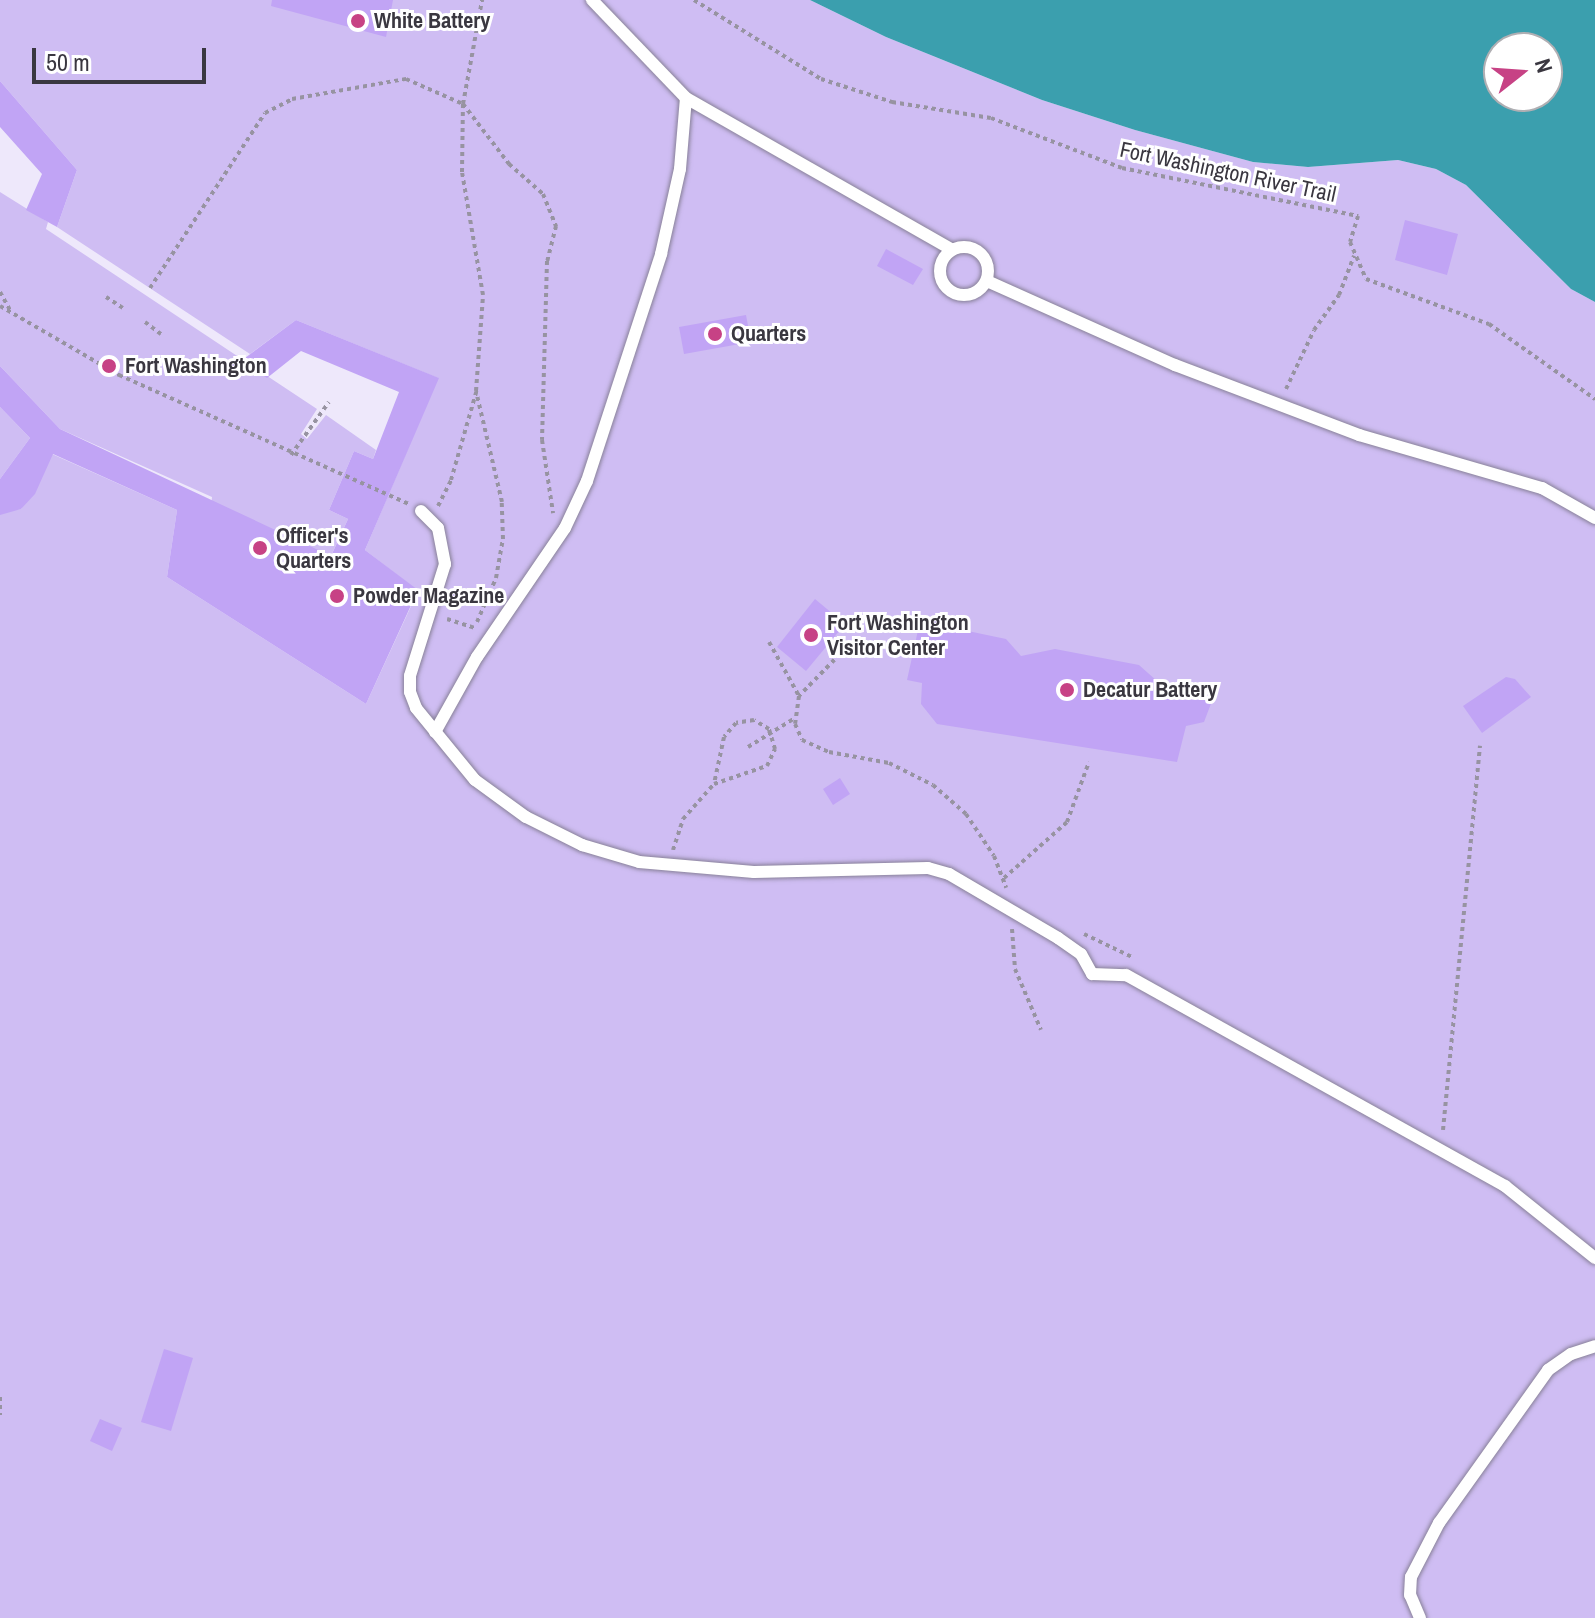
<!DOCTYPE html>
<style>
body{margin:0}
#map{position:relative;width:1595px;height:1618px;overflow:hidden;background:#eee8fb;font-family:"Archivo Narrow",sans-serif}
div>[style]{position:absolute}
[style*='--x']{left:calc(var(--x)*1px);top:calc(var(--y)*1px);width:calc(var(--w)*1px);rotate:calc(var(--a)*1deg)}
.green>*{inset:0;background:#cfbdf3}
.water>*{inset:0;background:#3b9fae}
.building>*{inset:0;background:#c1a4f5}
.path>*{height:4px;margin-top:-2px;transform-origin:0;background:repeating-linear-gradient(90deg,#9793a1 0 4px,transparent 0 8px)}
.roads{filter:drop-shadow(0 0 2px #888198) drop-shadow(0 0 2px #888198)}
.service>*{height:12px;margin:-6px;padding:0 6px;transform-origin:6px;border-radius:6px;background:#fff}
.service>.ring{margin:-6px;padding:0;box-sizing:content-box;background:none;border:12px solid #fff;border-radius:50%}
.dots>*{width:22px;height:22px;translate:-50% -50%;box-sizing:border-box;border:4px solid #fff;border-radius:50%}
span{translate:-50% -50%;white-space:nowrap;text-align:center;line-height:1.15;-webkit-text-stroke:6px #fff;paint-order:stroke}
.poi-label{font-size:22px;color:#3a3740;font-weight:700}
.left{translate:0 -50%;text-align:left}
.street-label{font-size:22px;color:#3a3740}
.north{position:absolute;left:1483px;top:32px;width:80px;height:80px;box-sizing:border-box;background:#fff;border:2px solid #b0afb3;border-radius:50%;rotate:73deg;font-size:22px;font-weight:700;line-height:32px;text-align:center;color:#3a3740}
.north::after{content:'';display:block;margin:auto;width:28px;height:36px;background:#c74285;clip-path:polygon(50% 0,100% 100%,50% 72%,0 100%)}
.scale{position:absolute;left:32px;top:48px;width:174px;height:36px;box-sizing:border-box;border:4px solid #3a3740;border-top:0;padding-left:10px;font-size:24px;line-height:28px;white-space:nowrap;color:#3a3740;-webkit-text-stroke:6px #fff;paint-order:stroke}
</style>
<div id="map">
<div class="green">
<div style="clip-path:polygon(0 0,810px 0,886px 37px,1042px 100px,1135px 130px,1253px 162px,1308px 167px,1398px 160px,1436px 169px,1466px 185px,1571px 289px,1595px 302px,1595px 1618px,0 1618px,0 511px,21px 509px,52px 454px,177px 510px,167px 577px,366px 704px,418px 591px,365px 550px,438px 378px,296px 320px,250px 354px,57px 227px,77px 170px,0 81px)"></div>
<div style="clip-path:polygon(0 192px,48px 222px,46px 229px,317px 409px,301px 434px,307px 439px,326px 415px,376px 450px,373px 459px,354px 451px,329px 510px,348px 519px,329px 560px,208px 532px,212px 497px,60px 429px,0 366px)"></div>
<div style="clip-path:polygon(0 407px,30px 438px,0 479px)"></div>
</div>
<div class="water">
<div style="clip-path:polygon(evenodd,810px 0,1595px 0,1595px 302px,1571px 289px,1466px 185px,1436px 169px,1398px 160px,1308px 167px,1253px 162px,1135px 130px,1042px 100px,886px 37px,810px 0,1499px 48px,1547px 48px,1547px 96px,1499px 96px,1499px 48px)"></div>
</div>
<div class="building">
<div style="clip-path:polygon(272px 0,393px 0,386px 37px,271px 6px)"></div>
<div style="clip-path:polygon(0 81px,77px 170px,57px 227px,26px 210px,42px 174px,0 127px)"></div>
<div style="clip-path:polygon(1405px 220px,1458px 234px,1447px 275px,1395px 260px)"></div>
<div style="clip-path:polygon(886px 249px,923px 269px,913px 285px,877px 266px)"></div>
<div style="clip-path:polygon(746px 315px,751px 342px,684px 354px,679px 327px)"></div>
<div style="clip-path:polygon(296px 320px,439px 378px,365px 550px,418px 590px,366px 704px,167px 577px,177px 510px,53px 454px,35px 494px,21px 509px,0 515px,0 479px,30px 438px,0 407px,0 366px,60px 429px,331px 556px,348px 519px,329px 510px,354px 451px,373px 459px,399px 392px,301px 351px,267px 378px,241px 361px)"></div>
<div style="clip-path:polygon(815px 599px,845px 624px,806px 671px,777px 647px)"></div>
<div style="clip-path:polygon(920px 621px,1006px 639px,1021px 656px,1055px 649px,1139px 665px,1157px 681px,1202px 687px,1212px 701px,1204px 722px,1186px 726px,1177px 762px,937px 724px,921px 704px,922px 683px,907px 680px)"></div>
<div style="clip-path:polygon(1506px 677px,1515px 679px,1531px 697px,1482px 733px,1463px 706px)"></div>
<div style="clip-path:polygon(840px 778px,850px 794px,833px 805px,823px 789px)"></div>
<div style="clip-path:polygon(164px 1349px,193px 1358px,171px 1431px,141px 1422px)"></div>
<div style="clip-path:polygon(100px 1419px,122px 1428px,112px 1451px,90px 1441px)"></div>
</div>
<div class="path">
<div style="--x:694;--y:0;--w:150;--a:31.9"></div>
<div style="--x:821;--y:79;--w:75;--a:17.9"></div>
<div style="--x:892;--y:102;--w:100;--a:9.2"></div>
<div style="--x:991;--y:118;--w:140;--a:20.9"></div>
<div style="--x:1122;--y:168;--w:241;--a:11.5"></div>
<div style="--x:1358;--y:216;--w:27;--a:107"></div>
<div style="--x:1350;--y:242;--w:40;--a:66.6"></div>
<div style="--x:1366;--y:279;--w:131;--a:20.1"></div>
<div style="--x:1489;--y:324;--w:130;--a:35.3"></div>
<div style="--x:150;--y:288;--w:209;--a:-56.7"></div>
<div style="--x:265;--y:113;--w:30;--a:-27"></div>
<div style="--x:292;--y:99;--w:116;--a:-10"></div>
<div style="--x:406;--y:79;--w:62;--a:23.7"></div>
<div style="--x:463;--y:104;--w:76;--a:52.5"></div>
<div style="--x:509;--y:164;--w:45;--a:41.4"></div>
<div style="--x:543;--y:194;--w:35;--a:68"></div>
<div style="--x:556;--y:226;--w:36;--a:104"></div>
<div style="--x:547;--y:261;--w:179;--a:91.6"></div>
<div style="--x:542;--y:440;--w:74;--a:81.4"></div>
<div style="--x:0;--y:292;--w:21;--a:61"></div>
<div style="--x:106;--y:297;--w:20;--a:33"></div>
<div style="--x:0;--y:306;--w:138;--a:30.1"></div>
<div style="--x:119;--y:375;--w:317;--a:24"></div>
<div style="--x:145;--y:322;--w:20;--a:37"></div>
<div style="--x:1286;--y:389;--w:65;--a:-64.6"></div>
<div style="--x:1314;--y:330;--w:43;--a:-54.5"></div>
<div style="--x:1339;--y:295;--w:42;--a:-69"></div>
<div style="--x:291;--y:455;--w:65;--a:-54.4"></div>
<div style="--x:438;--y:506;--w:29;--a:-63"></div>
<div style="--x:451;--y:480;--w:91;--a:-74"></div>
<div style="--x:447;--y:619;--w:29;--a:18"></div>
<div style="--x:477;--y:622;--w:48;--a:-66.6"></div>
<div style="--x:496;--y:578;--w:40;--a:-80"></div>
<div style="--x:503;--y:539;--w:37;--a:-92"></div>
<div style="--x:502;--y:502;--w:114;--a:-103.2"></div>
<div style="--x:476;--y:391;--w:96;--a:-85.8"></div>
<div style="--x:483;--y:295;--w:125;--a:-99.7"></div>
<div style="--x:462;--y:172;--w:68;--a:-89.2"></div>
<div style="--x:463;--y:104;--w:106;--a:-79.6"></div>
<div style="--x:769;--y:642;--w:62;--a:60.9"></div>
<div style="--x:840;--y:654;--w:59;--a:134.3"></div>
<div style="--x:799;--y:696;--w:28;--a:98"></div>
<div style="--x:795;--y:724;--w:17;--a:66"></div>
<div style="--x:802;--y:740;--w:30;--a:24"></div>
<div style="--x:829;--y:752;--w:61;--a:10.4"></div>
<div style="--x:889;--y:763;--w:49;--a:26.6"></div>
<div style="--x:933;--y:785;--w:44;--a:41.3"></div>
<div style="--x:966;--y:814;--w:50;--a:56.3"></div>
<div style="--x:994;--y:856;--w:34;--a:69"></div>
<div style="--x:748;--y:747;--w:55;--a:-31.7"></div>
<div style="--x:673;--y:850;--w:33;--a:-72"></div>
<div style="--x:683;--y:819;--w:47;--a:-48.5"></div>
<div style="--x:714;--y:784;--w:56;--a:-18.8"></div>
<div style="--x:767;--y:766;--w:19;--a:-65"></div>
<div style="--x:775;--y:749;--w:21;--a:-107"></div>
<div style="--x:769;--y:729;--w:17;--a:-149"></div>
<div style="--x:754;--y:720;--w:18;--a:171"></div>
<div style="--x:736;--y:723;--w:18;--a:131"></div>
<div style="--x:724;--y:737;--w:48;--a:102"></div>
<div style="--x:1004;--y:878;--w:84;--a:-41.6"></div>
<div style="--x:1067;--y:822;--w:64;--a:-69.9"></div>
<div style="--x:1012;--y:929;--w:40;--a:85.7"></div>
<div style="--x:1015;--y:969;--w:66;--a:66.9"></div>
<div style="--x:1084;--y:934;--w:55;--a:25.6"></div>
<div style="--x:1443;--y:1130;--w:386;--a:-84.5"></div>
<div style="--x:0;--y:1397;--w:18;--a:90"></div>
</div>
<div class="roads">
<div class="service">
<div style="--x:592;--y:0;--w:136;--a:46.2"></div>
<div style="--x:686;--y:98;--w:306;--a:29.7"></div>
<div class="ring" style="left:940px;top:247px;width:36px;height:36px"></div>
<div style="--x:987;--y:281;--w:206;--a:24.1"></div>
<div style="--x:1175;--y:365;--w:197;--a:20.8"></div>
<div style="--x:1359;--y:435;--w:191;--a:16.2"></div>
<div style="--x:1542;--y:488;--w:61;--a:29.5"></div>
<div style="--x:421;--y:511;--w:24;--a:45"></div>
<div style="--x:438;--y:528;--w:37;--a:79"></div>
<div style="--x:445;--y:564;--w:117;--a:107.4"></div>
<div style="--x:410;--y:676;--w:16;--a:90"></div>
<div style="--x:410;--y:692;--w:17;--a:69"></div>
<div style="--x:416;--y:708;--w:93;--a:50.7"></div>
<div style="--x:475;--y:780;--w:63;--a:36"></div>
<div style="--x:526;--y:817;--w:63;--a:26.6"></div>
<div style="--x:582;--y:845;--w:59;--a:16.6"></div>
<div style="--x:639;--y:862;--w:115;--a:5"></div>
<div style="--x:754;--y:872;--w:174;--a:-1.3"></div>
<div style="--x:928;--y:868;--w:22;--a:16"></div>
<div style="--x:949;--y:874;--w:126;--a:30.4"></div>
<div style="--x:1058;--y:938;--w:28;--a:35"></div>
<div style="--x:1081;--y:954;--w:23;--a:61"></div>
<div style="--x:1092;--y:974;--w:34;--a:2"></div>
<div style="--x:1126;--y:975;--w:434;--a:29.1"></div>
<div style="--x:1505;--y:1186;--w:115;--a:38.7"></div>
<div style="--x:435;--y:732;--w:86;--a:-60.8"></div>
<div style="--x:477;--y:657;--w:156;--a:-55.7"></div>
<div style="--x:565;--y:528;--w:52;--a:-64.9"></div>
<div style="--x:587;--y:481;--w:239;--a:-71.9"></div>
<div style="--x:661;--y:254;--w:87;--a:-77.4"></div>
<div style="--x:680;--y:169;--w:71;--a:-85.2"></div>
<div style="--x:1420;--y:1618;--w:25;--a:-113"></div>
<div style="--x:1410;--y:1595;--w:18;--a:-87"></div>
<div style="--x:1411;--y:1577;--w:61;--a:-62.6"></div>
<div style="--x:1439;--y:1523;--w:188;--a:-54.5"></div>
<div style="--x:1548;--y:1370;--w:28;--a:-35"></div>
<div style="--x:1571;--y:1354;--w:25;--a:-18"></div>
</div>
</div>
<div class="dots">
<div style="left:358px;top:21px;background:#c74285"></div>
<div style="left:715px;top:334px;background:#c74285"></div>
<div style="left:109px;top:366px;background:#c74285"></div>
<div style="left:260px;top:548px;background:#c74285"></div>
<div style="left:337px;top:596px;background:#c74285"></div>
<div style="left:811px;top:635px;background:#c74285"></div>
<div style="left:1067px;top:690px;background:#c74285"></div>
</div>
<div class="poi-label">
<span class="left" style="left:374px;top:21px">White Battery</span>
<span class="left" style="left:731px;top:334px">Quarters</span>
<span class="left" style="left:125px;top:366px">Fort Washington</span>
<span class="left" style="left:276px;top:548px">Officer's<br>Quarters</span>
<span class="left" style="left:353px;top:596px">Powder Magazine</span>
<span class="left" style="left:827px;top:635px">Fort Washington<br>Visitor Center</span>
<span class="left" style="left:1083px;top:690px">Decatur Battery</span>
</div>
<div class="street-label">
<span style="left:1228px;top:172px;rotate:12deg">Fort Washington River Trail</span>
</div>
<div class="north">N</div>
<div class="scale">50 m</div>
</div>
